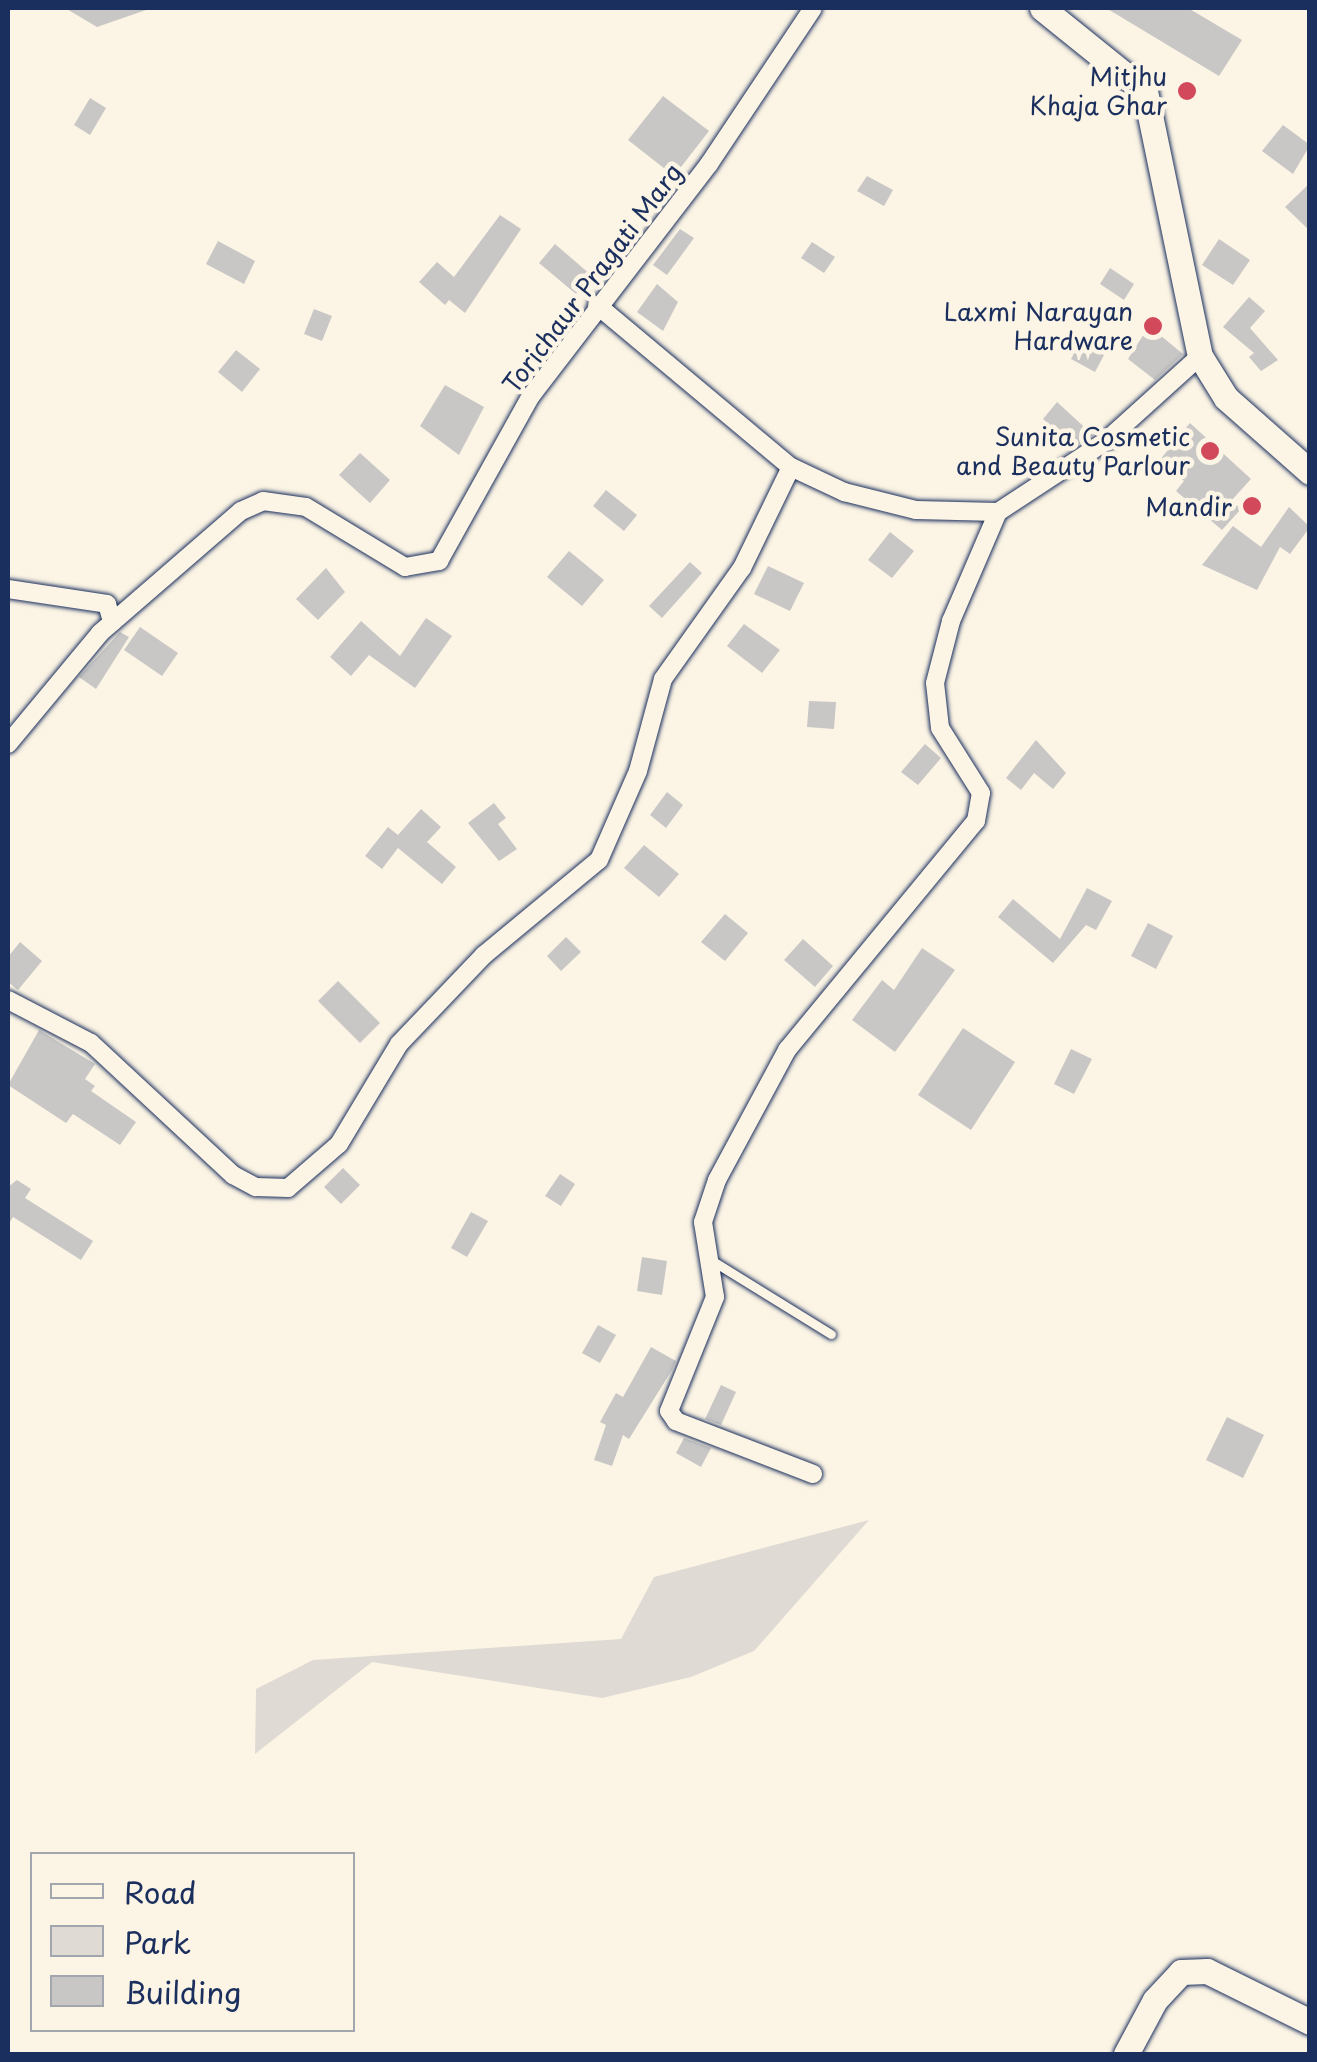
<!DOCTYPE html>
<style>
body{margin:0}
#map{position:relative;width:1317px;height:2062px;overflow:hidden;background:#fcf5e5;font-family:"Playpen Sans",sans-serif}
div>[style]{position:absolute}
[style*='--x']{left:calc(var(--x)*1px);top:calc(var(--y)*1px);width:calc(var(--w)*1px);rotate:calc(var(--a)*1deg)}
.green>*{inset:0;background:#dfdbd4}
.building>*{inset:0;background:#c8c7c6}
.roads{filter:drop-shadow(0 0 2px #1b2f5e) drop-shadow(0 0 2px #1b2f5e)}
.lane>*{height:9px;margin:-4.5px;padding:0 4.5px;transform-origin:4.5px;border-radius:4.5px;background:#fcf5e5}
.street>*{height:18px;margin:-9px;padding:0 9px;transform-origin:9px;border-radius:9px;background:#fcf5e5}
.secondary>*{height:25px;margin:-12.5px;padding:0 12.5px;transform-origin:12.5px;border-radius:12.5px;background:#fcf5e5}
.dots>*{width:28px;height:28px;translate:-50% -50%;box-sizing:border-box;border:5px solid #fcf5e5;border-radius:50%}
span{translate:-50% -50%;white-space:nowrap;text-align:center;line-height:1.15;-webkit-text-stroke:9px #fcf5e5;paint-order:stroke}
.poi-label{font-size:25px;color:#1b2f5e}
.right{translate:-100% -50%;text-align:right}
.street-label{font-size:25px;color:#1b2f5e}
.frame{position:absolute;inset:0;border:10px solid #1b2f5e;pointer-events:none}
.legend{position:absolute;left:30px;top:1852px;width:325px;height:180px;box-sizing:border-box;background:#fcf5e5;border:2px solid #a2a6af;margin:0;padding:12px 18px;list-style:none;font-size:30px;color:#1b2f5e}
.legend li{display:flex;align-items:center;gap:20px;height:50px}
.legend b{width:50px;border:2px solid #a2a6af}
</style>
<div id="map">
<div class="green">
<div style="clip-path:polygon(869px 1520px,754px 1651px,691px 1677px,602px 1698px,372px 1662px,255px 1754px,256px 1689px,313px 1660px,621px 1639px,654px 1577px)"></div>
</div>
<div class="building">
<div style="clip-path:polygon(65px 8px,146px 8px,146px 10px,97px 27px)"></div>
<div style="clip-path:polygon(1106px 8px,1188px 8px,1242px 40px,1219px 76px)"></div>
<div style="clip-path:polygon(663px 96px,709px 131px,674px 176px,628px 140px)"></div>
<div style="clip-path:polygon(90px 98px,106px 108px,90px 135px,74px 125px)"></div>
<div style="clip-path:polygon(1283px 125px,1310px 145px,1293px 174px,1262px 151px)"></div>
<div style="clip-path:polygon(867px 176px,893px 190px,884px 206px,857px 191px)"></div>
<div style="clip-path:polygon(1310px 183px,1310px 231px,1285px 207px)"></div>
<div style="clip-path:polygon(500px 215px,521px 229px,465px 313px,449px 300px,445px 305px,419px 282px,437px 262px,454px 277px)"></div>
<div style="clip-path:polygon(680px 229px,694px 238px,667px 275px,653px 265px)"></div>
<div style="clip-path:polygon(1219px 239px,1250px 260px,1233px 285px,1202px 265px)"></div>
<div style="clip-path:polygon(218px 241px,255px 261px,244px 284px,206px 264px)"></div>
<div style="clip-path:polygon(812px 242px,835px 257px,824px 273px,801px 258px)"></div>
<div style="clip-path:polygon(555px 244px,591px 275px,576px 294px,539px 263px)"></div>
<div style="clip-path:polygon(1110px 268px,1134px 284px,1124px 300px,1100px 284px)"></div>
<div style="clip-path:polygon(657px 284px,678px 302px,663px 331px,637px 312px)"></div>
<div style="clip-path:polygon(1249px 297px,1265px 311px,1250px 328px,1278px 360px,1261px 371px,1249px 357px,1254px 353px,1223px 327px)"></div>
<div style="clip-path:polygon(314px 309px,332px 316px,322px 341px,304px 334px)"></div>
<div style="clip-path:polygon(1149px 326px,1183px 354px,1155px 380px,1128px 359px)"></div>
<div style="clip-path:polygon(1080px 342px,1104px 355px,1095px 372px,1071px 359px)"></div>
<div style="clip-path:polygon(236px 350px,260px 369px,242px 392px,218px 372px)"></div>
<div style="clip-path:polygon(445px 385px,484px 407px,459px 455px,420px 426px)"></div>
<div style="clip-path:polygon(1057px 402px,1093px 435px,1074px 447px,1043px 419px)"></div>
<div style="clip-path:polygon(1190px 423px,1251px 479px,1231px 501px,1241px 509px,1222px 530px,1176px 491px,1184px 481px,1159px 461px)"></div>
<div style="clip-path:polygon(360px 453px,390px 480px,370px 503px,339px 475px)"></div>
<div style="clip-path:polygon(606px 490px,637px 515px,624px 531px,593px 506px)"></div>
<div style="clip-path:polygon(1289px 507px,1310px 527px,1290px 554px,1280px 547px,1257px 590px,1202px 565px,1233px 526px,1261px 547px)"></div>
<div style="clip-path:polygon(890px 532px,914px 551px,892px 578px,868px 560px)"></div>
<div style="clip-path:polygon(569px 551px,604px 580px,582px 606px,547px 577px)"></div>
<div style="clip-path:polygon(690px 562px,702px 573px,662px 618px,649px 606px)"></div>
<div style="clip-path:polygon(768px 566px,804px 583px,790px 611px,754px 594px)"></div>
<div style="clip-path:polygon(326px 568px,345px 592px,318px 620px,296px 599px)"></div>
<div style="clip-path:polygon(426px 618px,452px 636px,415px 688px,369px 655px,351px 676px,330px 657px,361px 621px,400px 656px)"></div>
<div style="clip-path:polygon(744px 624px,780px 650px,762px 673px,727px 646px)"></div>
<div style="clip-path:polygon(140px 627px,178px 653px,162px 676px,124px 650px)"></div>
<div style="clip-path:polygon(120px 632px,129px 637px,96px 689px,79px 677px)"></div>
<div style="clip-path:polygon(809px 701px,836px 702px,834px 729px,807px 727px)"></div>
<div style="clip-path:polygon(1036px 740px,1066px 773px,1053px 789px,1034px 773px,1021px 790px,1006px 778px)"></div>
<div style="clip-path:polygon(925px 744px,941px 758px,918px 785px,901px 772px)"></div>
<div style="clip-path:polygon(667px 792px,683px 805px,666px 828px,650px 815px)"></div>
<div style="clip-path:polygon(494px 803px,506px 818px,498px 824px,517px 849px,499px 861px,468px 823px)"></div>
<div style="clip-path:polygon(421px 809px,441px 827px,427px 842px,456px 867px,442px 884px,398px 848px,382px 869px,365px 856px,388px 827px,398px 835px)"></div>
<div style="clip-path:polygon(644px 845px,679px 874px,659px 897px,624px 868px)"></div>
<div style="clip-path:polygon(1087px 888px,1112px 901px,1096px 930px,1086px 925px,1053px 963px,998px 917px,1013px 899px,1060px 939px)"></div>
<div style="clip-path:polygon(725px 914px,748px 933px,725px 961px,701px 942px)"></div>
<div style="clip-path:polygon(1148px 923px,1173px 936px,1156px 969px,1131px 956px)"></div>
<div style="clip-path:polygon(566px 937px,581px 952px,561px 971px,547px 956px)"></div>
<div style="clip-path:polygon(803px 939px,833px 966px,815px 987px,784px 960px)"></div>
<div style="clip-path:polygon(20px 942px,42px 961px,18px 990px,8px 982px,8px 957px)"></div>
<div style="clip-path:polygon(922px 948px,955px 970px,895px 1052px,852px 1020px,882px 980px,894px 990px)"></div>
<div style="clip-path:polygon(338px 981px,380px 1023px,360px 1043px,318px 1001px)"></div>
<div style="clip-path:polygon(963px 1028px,1015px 1062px,971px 1130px,918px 1095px)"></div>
<div style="clip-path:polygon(39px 1030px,95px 1064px,85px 1079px,95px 1086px,91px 1091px,136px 1122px,120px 1145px,73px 1114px,66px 1123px,8px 1085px)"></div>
<div style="clip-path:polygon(1071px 1049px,1092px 1059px,1074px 1094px,1054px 1084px)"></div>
<div style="clip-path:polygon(343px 1168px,360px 1185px,341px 1204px,324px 1187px)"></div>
<div style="clip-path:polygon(560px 1174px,575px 1184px,561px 1206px,545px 1196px)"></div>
<div style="clip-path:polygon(17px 1180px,31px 1189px,25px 1198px,93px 1241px,81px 1260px,13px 1217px,8px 1225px,8px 1187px)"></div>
<div style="clip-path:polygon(471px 1212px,488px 1221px,467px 1257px,451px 1248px)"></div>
<div style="clip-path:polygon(642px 1257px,667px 1261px,662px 1295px,637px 1291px)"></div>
<div style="clip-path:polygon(598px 1325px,616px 1335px,600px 1363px,582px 1353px)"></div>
<div style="clip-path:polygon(651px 1347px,676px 1361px,672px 1370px,629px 1439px,623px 1435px,612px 1466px,594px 1460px,606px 1425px,600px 1422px,616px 1393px,623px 1397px)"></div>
<div style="clip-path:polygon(721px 1385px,736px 1392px,721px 1425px,705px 1419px)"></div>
<div style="clip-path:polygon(1227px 1417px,1264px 1435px,1243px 1478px,1206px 1460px)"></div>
<div style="clip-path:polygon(684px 1438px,711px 1448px,701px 1467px,676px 1453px)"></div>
</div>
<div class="roads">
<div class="lane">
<div style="--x:711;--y:1260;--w:141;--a:31.7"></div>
</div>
<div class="street">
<div style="--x:597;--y:305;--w:253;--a:39.9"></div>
<div style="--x:8;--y:589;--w:100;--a:8.6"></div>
<div style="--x:107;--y:604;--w:19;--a:74"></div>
<div style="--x:8;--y:744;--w:144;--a:-50.3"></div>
<div style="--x:100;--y:633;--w:186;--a:-40.9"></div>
<div style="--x:241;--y:511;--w:24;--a:-24"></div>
<div style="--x:263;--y:501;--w:43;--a:7.9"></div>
<div style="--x:306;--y:507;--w:116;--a:31.2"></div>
<div style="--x:405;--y:567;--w:35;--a:-10"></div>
<div style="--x:439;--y:561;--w:189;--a:-60.9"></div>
<div style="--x:531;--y:396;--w:292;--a:-52.5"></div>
<div style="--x:709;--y:164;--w:187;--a:-56.3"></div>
<div style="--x:8;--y:1000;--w:93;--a:27.4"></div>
<div style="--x:91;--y:1043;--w:194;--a:42.9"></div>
<div style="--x:233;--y:1175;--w:26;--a:28"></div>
<div style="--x:256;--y:1187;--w:32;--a:2"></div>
<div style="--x:288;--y:1188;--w:67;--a:-40.8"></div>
<div style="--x:339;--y:1144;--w:117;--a:-59"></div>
<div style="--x:399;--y:1044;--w:123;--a:-46.3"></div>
<div style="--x:484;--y:955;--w:149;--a:-39.6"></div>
<div style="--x:599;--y:860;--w:97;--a:-66.3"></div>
<div style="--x:638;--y:771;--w:95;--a:-74.8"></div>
<div style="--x:663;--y:679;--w:136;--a:-54.6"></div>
<div style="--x:742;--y:568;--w:112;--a:-64.1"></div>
<div style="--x:791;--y:467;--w:59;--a:25.3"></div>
<div style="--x:844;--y:492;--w:74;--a:14"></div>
<div style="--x:916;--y:510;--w:82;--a:1.4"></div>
<div style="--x:998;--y:512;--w:129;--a:-33.3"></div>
<div style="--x:1106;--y:441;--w:127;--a:-42.1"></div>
<div style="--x:813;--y:1474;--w:147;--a:-158.9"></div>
<div style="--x:676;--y:1421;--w:12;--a:-125"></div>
<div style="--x:669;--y:1411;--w:123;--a:-68"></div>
<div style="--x:715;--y:1297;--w:76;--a:-99.1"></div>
<div style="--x:703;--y:1222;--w:44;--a:-71.6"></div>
<div style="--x:717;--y:1180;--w:148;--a:-61.7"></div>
<div style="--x:787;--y:1050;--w:297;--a:-50.5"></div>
<div style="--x:976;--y:821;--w:28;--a:-80"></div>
<div style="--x:981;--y:793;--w:77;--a:-122.2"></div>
<div style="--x:940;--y:728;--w:45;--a:-96.3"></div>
<div style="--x:935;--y:683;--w:64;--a:-75.5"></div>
<div style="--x:951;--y:621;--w:119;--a:-66.7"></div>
</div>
<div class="secondary">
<div style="--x:1042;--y:8;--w:132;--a:38.9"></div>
<div style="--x:1145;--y:91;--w:271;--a:78.3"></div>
<div style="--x:1200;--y:356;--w:49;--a:58.2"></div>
<div style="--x:1226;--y:398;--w:112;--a:41.4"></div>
<div style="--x:1126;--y:2054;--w:61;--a:-61.8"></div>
<div style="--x:1155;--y:2000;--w:38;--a:-47"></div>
<div style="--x:1181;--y:1972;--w:26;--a:-2"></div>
<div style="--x:1207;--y:1971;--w:115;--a:26.3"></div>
</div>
</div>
<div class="dots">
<div style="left:1187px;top:91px;background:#d1495b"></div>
<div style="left:1153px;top:326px;background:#d1495b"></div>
<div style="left:1210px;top:451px;background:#d1495b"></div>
<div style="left:1252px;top:506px;background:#d1495b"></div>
</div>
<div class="poi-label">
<span class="right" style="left:1167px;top:91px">Mitjhu<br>Khaja Ghar</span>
<span class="right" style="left:1133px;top:326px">Laxmi Narayan<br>Hardware</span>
<span class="right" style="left:1190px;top:451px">Sunita Cosmetic<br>and Beauty Parlour</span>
<span class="right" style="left:1232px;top:506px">Mandir</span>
</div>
<div class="street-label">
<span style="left:592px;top:278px;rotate:-53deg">Torichaur Pragati Marg</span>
</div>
<div class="frame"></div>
<ul class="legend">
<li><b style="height:12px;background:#fcf5e5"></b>Road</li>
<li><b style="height:28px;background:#dfdbd4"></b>Park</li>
<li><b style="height:28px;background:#c8c7c6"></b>Building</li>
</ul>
</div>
